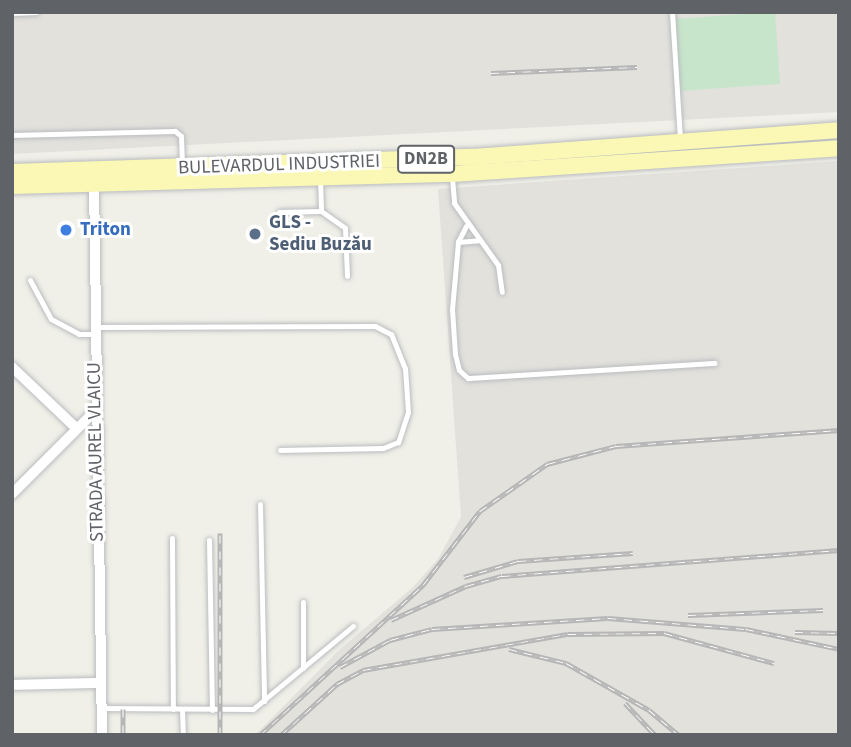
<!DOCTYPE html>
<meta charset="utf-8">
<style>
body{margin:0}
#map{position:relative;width:851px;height:747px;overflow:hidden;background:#f0f0e8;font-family:"Source Sans 3",sans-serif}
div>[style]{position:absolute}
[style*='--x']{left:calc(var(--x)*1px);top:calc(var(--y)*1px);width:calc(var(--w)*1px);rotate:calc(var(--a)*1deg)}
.industrial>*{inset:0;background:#e2e1dc}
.green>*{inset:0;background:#c7e5cb}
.roads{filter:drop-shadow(0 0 2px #babcc0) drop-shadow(0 0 2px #babcc0)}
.lane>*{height:5px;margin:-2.5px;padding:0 2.5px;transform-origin:2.5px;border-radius:2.5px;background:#fff}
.street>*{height:10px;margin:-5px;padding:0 5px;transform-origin:5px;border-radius:5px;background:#fff}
.primary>*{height:16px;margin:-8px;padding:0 8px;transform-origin:8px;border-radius:8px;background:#faf8b4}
.rail>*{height:5px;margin-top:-2.5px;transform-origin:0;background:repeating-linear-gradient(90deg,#fff 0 8px,#b6b6b7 0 16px);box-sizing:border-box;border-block:2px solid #b6b6b7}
.dots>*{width:19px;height:19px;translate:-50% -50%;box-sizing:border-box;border:4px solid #fff;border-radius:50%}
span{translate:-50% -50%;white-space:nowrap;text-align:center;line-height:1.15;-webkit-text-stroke:6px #fff;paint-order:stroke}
.shield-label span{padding:2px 5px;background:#fff;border:2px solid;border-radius:5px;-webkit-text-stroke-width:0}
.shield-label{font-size:18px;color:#5f6267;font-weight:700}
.street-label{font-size:19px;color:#5f6267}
.service-label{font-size:19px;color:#4e5e75;font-weight:700}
.left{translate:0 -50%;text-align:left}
.shop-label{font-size:19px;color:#366cbe;font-weight:700}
.frame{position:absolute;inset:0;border:14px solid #5f6267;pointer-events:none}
</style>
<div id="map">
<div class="industrial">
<div style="clip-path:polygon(12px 12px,839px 12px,839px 112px,12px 154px)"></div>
<div style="clip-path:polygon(839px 161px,839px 735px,255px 735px,338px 651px,412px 588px,438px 559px,461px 517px,438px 189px)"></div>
</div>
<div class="green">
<div style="clip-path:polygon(775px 12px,780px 84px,680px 91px,675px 19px)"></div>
</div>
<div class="roads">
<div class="lane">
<div style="--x:672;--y:12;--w:126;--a:86.4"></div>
<div style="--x:12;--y:13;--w:24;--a:-2"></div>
<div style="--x:12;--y:135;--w:163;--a:-1.4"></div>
<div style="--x:175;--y:131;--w:8;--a:40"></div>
<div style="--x:181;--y:136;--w:29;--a:88"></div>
<div style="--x:452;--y:178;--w:25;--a:85"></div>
<div style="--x:454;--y:203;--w:76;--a:54.6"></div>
<div style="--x:498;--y:265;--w:27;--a:82"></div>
<div style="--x:320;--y:179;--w:32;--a:88"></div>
<div style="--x:321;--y:211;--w:29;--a:35"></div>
<div style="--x:345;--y:228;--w:48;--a:87.6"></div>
<div style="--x:279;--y:212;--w:42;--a:-1.4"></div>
<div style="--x:466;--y:226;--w:18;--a:117"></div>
<div style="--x:458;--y:242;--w:67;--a:95.1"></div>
<div style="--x:452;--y:309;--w:45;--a:86.2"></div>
<div style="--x:455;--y:354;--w:16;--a:76"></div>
<div style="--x:459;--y:370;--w:12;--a:42"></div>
<div style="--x:468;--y:378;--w:247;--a:-3.5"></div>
<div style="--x:458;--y:242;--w:21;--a:-5"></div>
<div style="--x:30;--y:280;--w:44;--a:61.7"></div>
<div style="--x:51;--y:319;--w:32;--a:28"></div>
<div style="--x:79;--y:334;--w:15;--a:0"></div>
<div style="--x:94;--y:327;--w:281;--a:-0.2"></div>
<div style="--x:375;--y:326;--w:18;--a:27"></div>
<div style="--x:391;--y:334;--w:37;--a:68"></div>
<div style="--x:405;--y:368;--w:44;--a:86.1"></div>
<div style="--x:408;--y:412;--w:32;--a:108"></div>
<div style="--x:398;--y:442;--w:16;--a:158"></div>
<div style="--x:383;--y:448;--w:103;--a:178.9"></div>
<div style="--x:260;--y:504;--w:197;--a:88.8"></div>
<div style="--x:172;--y:538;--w:171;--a:89.7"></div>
<div style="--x:209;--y:540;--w:170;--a:89"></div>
<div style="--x:303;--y:602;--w:66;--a:90"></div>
<div style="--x:101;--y:708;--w:152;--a:0.4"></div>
<div style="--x:253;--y:709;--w:130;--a:-39.7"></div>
<div style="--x:182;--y:709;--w:26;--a:88"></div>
</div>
<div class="street">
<div style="--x:94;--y:179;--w:556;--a:89.18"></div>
<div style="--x:12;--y:367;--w:88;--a:43.6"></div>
<div style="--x:12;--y:494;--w:116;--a:-45"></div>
<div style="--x:12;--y:685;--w:89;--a:-1.3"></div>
</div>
<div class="primary">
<div style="--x:12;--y:172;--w:461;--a:-1.9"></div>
<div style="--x:473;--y:157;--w:367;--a:-4.2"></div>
<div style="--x:12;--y:186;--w:440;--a:-1.6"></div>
<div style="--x:452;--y:174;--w:388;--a:-3.8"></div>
</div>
</div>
<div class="rail">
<div style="--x:491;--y:73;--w:146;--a:-2.4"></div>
<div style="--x:464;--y:577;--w:56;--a:-16.5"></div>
<div style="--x:518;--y:561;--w:115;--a:-4"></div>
<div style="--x:688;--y:615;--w:135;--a:-2.1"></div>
<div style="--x:391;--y:620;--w:82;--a:-24.4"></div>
<div style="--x:466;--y:586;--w:37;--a:-16"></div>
<div style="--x:502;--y:576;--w:338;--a:-4.4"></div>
<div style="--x:795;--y:632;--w:44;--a:1.3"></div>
<div style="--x:509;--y:649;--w:59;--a:13.8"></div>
<div style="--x:566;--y:663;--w:95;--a:29.5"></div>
<div style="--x:649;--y:710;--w:39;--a:40"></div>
<div style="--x:340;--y:667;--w:57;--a:-28.4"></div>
<div style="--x:390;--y:640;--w:43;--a:-14.7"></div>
<div style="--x:432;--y:629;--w:176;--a:-3.6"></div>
<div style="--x:608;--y:618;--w:138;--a:4.6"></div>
<div style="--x:746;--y:629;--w:95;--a:12.1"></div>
<div style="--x:625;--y:703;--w:44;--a:46.8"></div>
<div style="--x:123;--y:709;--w:26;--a:90"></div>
<div style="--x:220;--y:735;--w:202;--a:-90"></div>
<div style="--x:260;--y:735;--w:222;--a:-42.6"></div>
<div style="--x:423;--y:585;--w:93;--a:-52.4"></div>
<div style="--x:480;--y:511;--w:82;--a:-35"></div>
<div style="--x:547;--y:464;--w:71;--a:-14.6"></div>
<div style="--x:616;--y:446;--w:224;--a:-4.1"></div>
<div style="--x:281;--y:735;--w:76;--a:-42.3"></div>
<div style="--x:337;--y:684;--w:30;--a:-28"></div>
<div style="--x:363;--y:670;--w:208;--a:-10"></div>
<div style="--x:568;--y:634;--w:96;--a:-0.6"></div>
<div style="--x:664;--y:633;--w:114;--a:15.3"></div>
</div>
<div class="dots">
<div style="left:66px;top:230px;background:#3f7fe0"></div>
<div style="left:255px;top:234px;background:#5c6f8a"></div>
</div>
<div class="shield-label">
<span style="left:426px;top:159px">DN2B</span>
</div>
<div class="street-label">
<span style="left:279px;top:165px;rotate:-2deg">BULEVARDUL INDUSTRIEI</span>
<span style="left:96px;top:452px;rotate:-91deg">STRADA AUREL VLAICU</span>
</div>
<div class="service-label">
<span class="left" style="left:269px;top:234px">GLS -<br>Sediu Buzău</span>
</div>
<div class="shop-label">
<span class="left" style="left:80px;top:230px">Triton</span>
</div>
<div class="frame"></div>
</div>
